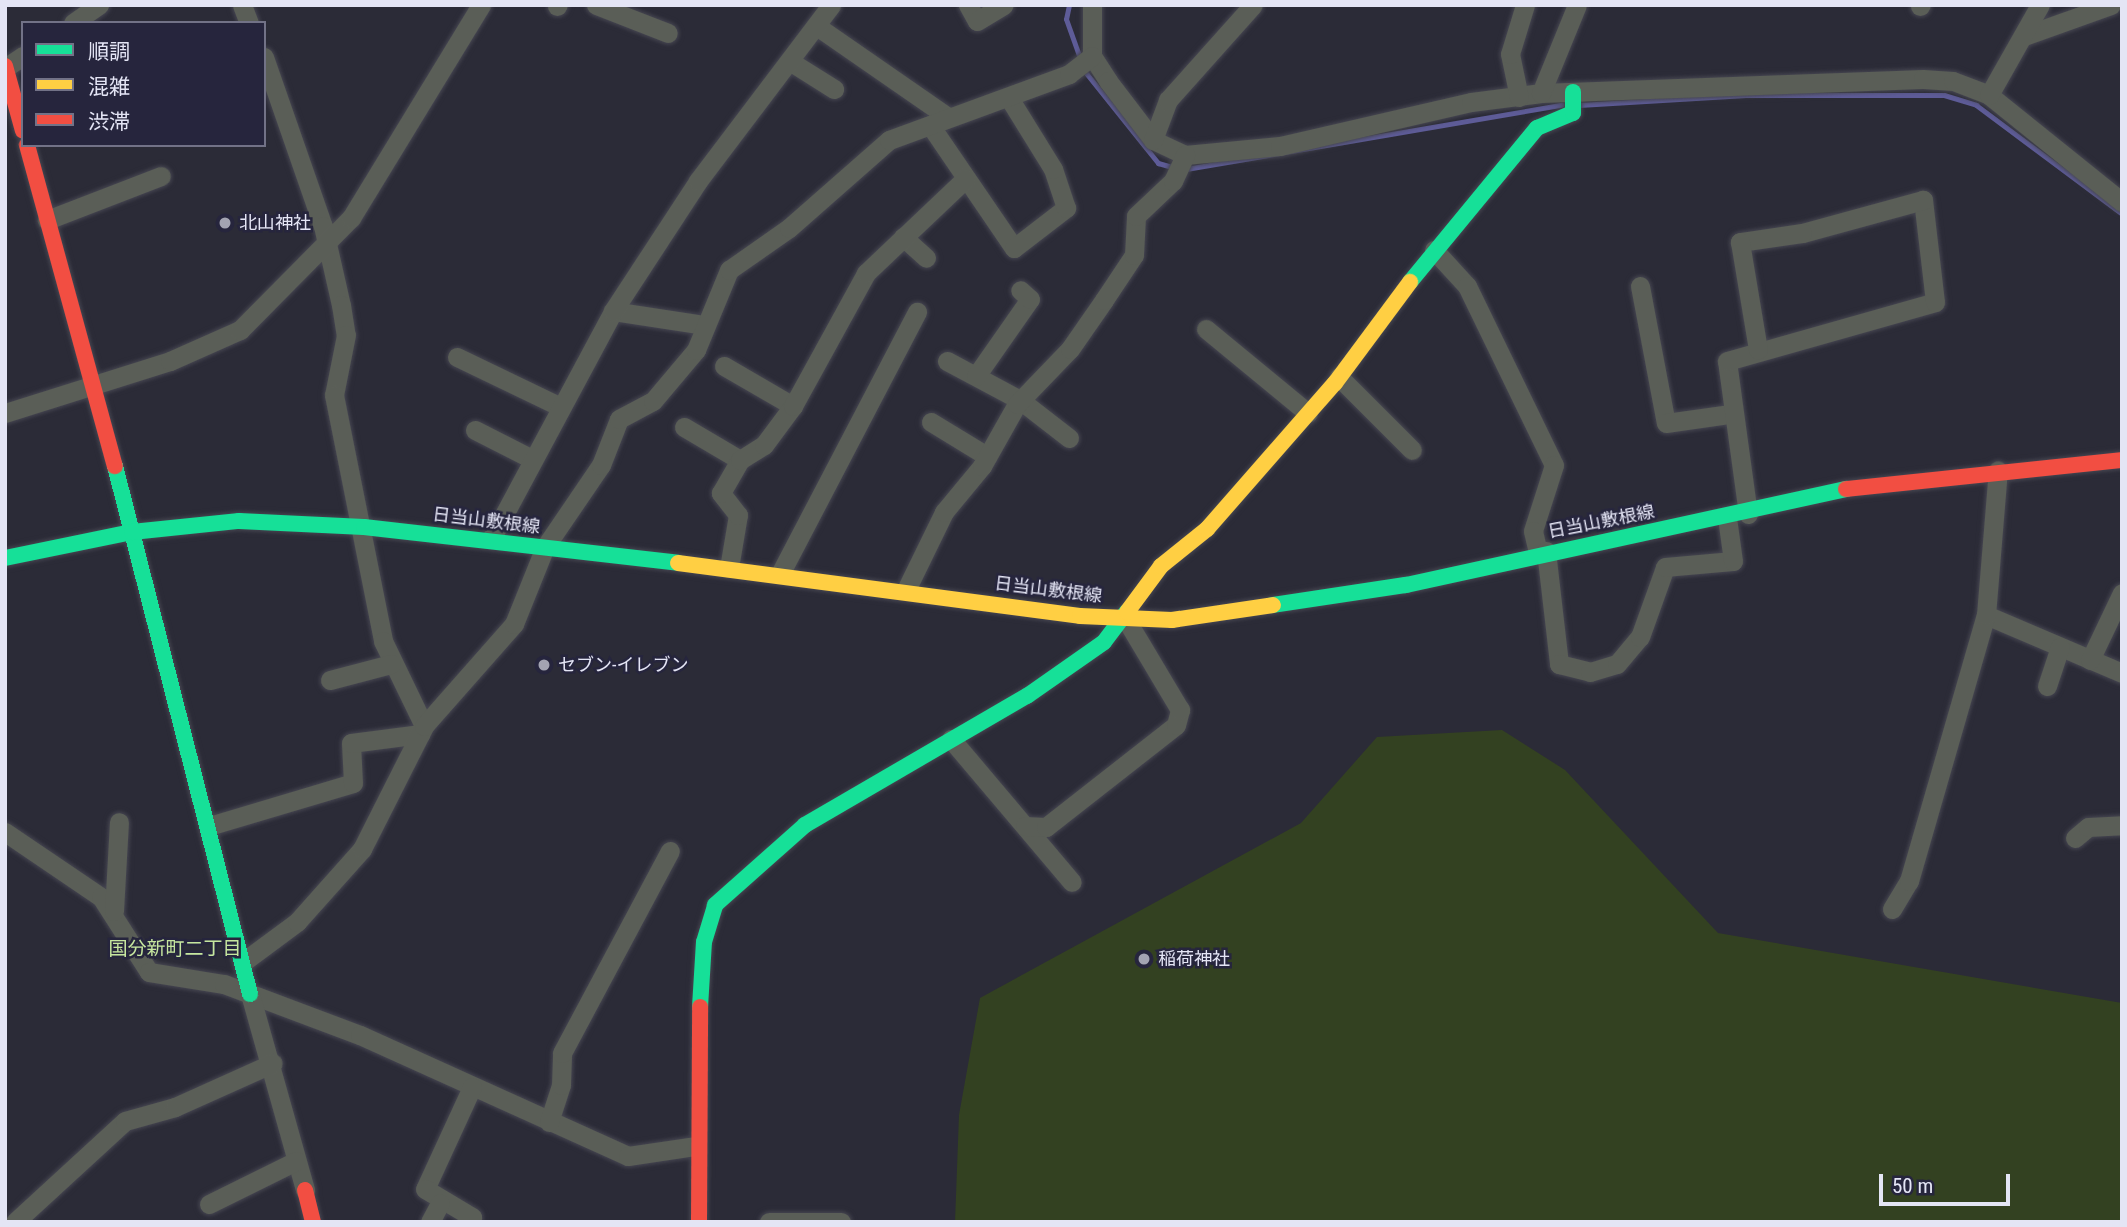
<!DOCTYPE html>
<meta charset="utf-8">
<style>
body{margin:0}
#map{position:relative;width:2127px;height:1227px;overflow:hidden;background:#2b2b37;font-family:"Roboto Condensed","Noto Sans JP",sans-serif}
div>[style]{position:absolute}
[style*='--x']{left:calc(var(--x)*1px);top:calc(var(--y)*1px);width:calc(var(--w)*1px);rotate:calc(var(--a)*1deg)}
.green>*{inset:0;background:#334121}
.stream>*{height:5px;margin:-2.5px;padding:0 2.5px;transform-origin:2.5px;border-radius:2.5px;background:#5e5c98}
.roads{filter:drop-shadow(0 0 2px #464651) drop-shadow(0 0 2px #464651)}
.street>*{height:19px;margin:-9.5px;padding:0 9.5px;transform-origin:9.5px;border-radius:9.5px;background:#5a5e57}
.fast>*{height:16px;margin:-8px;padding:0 8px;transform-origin:8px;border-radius:8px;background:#16e098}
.slow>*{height:16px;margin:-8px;padding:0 8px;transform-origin:8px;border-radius:8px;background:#ffcf43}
.jam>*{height:16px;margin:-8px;padding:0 8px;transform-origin:8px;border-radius:8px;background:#f24e42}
.dots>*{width:19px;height:19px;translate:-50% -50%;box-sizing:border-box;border:4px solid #26253d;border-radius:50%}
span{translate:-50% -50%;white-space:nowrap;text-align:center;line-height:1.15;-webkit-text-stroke:5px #26253d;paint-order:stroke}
.poi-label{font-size:18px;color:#e4e5f5}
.left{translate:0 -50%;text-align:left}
.street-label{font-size:18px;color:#e4e5f5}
.neighbourhood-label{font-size:19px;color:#c6e69f}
.frame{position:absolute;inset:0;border:7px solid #e4e5f5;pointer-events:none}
.legend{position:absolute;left:21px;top:21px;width:245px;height:126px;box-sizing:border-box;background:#26253d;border:2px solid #727287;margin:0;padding:9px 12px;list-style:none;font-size:21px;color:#e4e5f5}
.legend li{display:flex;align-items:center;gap:14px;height:35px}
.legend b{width:35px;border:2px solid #727287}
.scale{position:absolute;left:1879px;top:1174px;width:131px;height:32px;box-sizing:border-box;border:4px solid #e4e5f5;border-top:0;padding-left:9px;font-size:21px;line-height:24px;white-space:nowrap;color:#e4e5f5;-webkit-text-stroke:5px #26253d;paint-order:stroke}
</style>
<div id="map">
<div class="green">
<div style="clip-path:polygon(1502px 730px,1565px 770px,1718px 933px,2122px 1003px,2122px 1222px,955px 1222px,959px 1115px,980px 998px,1301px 823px,1377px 737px)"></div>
</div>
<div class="stream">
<div style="--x:1069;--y:5;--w:14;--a:102"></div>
<div style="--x:1066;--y:19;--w:41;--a:70.3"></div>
<div style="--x:1082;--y:68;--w:122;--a:51.3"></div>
<div style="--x:1158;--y:163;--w:19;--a:16"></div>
<div style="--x:1579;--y:105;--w:167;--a:-3.4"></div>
<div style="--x:1746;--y:95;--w:198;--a:0"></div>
<div style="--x:1944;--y:95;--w:34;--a:17"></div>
<div style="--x:1976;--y:105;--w:182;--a:36.7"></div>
<div style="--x:1186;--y:169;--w:381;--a:-9.7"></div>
</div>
<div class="roads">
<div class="street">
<div style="--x:242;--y:5;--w:19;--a:69"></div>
<div style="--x:596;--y:5;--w:77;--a:21.3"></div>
<div style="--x:968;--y:5;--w:18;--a:61"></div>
<div style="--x:977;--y:21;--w:31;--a:-31"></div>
<div style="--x:1092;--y:5;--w:51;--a:90"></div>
<div style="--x:1092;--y:56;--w:30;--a:57"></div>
<div style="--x:1108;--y:81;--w:74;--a:52.7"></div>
<div style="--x:1153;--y:140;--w:35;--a:25"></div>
<div style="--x:1185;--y:155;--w:95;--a:-5.4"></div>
<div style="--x:1280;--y:146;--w:196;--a:-13"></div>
<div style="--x:1471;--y:102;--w:71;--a:-7.3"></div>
<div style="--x:1541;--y:93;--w:382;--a:-2.1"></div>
<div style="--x:1923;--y:79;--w:30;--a:4"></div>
<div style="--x:1953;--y:81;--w:39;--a:21"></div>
<div style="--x:1989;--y:95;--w:171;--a:38.8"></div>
<div style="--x:557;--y:6;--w:1;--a:-45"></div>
<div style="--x:1920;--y:6;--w:1;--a:-45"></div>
<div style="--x:73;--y:23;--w:32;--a:-35"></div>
<div style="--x:818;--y:27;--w:158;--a:34.7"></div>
<div style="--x:2024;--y:36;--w:92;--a:-19.6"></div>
<div style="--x:264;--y:57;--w:179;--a:70.8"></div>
<div style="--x:323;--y:226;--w:81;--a:77.2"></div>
<div style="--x:341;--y:305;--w:30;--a:81"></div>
<div style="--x:346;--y:335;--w:61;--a:101.3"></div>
<div style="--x:334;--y:395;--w:251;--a:78.7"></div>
<div style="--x:383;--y:641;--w:94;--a:64.2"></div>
<div style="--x:791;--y:62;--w:51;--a:32.1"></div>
<div style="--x:5;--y:68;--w:22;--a:-34"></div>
<div style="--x:1541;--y:93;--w:95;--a:-67.8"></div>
<div style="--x:1989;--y:95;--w:103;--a:-60.5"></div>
<div style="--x:1519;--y:97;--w:44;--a:-101.8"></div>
<div style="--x:1510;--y:54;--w:51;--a:-73"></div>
<div style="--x:930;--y:125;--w:149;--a:55.7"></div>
<div style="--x:1014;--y:248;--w:66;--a:-37.6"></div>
<div style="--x:1066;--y:208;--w:41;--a:-108.4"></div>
<div style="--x:1053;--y:169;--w:84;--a:-121.8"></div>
<div style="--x:1153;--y:140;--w:43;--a:-69.4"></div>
<div style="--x:1168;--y:100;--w:127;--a:-48.2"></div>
<div style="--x:47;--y:220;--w:122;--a:-21.1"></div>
<div style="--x:903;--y:237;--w:31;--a:42"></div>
<div style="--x:1434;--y:250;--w:49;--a:47.5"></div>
<div style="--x:1467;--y:286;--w:199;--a:64.1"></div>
<div style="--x:1554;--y:465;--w:69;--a:107.7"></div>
<div style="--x:1533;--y:531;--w:23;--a:77"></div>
<div style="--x:1640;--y:286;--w:139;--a:79.3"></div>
<div style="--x:1666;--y:423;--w:65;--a:-8"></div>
<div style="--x:613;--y:311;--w:92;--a:8.7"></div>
<div style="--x:1206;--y:329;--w:132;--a:39.5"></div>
<div style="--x:457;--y:357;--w:113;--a:25.7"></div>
<div style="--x:947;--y:361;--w:83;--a:28.1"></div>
<div style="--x:1020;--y:400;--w:62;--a:37.8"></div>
<div style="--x:724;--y:366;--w:80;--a:30.1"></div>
<div style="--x:976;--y:376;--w:94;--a:-55"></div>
<div style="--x:1030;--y:299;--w:13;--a:-138"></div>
<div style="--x:1339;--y:377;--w:103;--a:45"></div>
<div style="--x:5;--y:413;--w:173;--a:-17.5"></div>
<div style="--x:170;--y:361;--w:77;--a:-23.9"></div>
<div style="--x:240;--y:330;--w:158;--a:-45.3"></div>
<div style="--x:351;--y:218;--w:250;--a:-58.6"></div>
<div style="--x:931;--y:422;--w:66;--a:31.3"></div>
<div style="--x:684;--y:427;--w:65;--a:30.5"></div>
<div style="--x:475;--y:430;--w:64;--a:27"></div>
<div style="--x:1748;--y:514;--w:154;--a:-97.8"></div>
<div style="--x:1727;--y:361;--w:216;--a:-15.8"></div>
<div style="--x:1935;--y:302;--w:103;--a:-96.7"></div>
<div style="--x:1923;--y:200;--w:125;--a:164.7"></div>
<div style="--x:1802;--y:233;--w:63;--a:171.7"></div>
<div style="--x:1740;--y:242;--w:109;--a:80.5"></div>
<div style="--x:491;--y:539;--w:259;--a:-61.8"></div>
<div style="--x:613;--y:311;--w:155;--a:-56.8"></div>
<div style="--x:698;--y:181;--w:221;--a:-52.9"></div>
<div style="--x:1546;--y:551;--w:114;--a:83.4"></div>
<div style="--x:1559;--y:664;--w:32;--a:14"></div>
<div style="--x:1590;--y:672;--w:28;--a:-17"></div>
<div style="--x:1617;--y:664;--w:35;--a:-50"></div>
<div style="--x:1640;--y:637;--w:74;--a:-70.3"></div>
<div style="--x:1665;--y:567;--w:68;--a:-5"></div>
<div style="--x:1733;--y:561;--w:43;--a:-97.9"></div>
<div style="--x:729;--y:568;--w:54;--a:-80.4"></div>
<div style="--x:738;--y:515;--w:28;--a:-128"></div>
<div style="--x:721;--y:493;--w:38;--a:-60"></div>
<div style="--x:740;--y:460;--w:28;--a:-32"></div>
<div style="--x:764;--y:445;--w:49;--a:-53.4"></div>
<div style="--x:793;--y:406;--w:152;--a:-61.2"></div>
<div style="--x:866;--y:273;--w:137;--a:-43.5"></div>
<div style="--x:780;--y:574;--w:296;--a:-62.4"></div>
<div style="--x:906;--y:590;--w:87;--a:-64"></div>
<div style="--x:944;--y:512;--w:60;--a:-50.4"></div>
<div style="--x:982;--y:466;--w:71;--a:-60.6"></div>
<div style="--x:1017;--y:404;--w:76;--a:-46.1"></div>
<div style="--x:1070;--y:349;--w:60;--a:-55.2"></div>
<div style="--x:1104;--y:300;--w:54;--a:-56.3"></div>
<div style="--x:1134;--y:255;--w:39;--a:-87"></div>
<div style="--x:1136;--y:216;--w:51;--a:-43.4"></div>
<div style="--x:1173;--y:181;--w:29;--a:-65"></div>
<div style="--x:1986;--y:615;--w:148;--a:23.1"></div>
<div style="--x:2090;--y:660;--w:74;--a:-64.5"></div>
<div style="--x:330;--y:680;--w:63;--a:-14.7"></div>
<div style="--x:2047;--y:686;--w:41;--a:-71.6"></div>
<div style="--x:951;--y:739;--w:187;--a:49.8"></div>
<div style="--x:209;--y:826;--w:150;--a:-16.6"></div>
<div style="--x:353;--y:783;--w:40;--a:-92.9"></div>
<div style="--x:351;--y:743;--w:70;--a:-7.4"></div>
<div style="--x:1025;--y:826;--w:21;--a:3"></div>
<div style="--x:1046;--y:827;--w:165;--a:-38.1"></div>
<div style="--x:1176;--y:725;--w:16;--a:-75"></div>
<div style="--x:1180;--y:710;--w:109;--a:-120.8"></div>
<div style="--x:5;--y:832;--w:116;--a:34.1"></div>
<div style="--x:101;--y:897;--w:89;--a:57.4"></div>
<div style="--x:149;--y:972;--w:76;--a:9.1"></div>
<div style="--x:224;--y:984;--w:145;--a:20.6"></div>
<div style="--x:360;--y:1035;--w:294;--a:24.3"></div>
<div style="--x:628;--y:1156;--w:69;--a:-8.4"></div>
<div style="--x:2075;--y:838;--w:17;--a:-40"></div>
<div style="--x:2088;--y:827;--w:34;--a:-3"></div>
<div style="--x:1892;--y:909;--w:33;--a:-59"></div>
<div style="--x:1909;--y:881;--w:277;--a:-73.9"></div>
<div style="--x:1986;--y:615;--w:145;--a:-85.3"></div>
<div style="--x:114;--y:911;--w:89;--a:-86.8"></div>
<div style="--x:243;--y:962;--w:67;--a:-36.5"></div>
<div style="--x:297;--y:922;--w:98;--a:-48.3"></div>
<div style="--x:362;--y:849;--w:138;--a:-63.2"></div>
<div style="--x:424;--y:726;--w:136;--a:-48.6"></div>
<div style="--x:514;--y:624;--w:83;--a:-68.1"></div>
<div style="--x:545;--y:547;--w:99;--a:-55.7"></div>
<div style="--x:601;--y:465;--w:49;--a:-68.6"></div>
<div style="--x:619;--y:419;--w:38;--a:-28"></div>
<div style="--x:653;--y:401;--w:67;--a:-49.9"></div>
<div style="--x:696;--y:350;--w:87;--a:-67.6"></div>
<div style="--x:729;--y:270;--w:73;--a:-35"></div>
<div style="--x:789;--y:228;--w:133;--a:-41.3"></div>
<div style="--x:889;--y:140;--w:192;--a:-20.1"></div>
<div style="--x:1069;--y:74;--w:29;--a:-38"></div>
<div style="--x:250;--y:994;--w:204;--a:74.3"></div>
<div style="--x:472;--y:1087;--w:112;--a:114.7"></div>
<div style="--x:425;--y:1189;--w:55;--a:30.8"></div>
<div style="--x:549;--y:1122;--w:39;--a:-72"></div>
<div style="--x:561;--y:1085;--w:32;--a:-88"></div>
<div style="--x:562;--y:1053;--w:229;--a:-61.9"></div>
<div style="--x:209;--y:1204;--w:97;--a:-26.3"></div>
<div style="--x:15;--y:1222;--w:149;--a:-42.6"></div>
<div style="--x:125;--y:1121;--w:52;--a:-15.6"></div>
<div style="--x:175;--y:1107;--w:107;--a:-24.2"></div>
<div style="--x:430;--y:1222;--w:21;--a:-62"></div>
<div style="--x:769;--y:1222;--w:72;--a:0"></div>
</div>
<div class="fast">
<div style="--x:1410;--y:282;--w:200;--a:-50.5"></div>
<div style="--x:1537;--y:128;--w:39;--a:-23"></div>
<div style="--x:1573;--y:113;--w:21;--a:-90"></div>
<div style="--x:115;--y:466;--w:545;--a:75.66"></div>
<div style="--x:5;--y:558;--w:130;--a:-11.6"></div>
<div style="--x:132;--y:532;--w:108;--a:-5.9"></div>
<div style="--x:239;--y:521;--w:125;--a:2.7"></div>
<div style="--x:364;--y:527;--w:316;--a:6.5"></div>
<div style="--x:1273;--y:605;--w:134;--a:-8.6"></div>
<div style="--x:1406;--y:585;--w:450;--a:-12.3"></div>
<div style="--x:700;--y:1007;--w:65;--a:-86.5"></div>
<div style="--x:704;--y:942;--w:39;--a:-73"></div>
<div style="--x:715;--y:905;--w:120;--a:-41.6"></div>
<div style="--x:805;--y:825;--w:257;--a:-30.2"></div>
<div style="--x:1027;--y:696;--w:94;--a:-35"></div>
<div style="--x:1104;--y:642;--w:38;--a:-53"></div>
</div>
<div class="slow">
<div style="--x:678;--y:563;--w:405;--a:7.5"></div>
<div style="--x:1080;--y:616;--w:92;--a:2.5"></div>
<div style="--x:1172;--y:620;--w:102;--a:-8.4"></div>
<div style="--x:1127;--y:612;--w:57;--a:-53.5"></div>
<div style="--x:1161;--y:566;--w:59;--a:-38.8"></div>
<div style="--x:1207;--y:529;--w:194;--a:-48.8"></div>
<div style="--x:1335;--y:383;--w:126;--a:-53.4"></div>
</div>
<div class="jam">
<div style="--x:5;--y:66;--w:67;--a:74.5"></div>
<div style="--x:27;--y:145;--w:333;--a:74.7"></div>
<div style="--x:1846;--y:489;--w:278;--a:-6"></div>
<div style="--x:305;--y:1190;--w:33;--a:76"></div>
<div style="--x:699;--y:1222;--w:215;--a:-89.7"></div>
</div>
</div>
<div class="dots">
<div style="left:225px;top:223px;background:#a3a4b2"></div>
<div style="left:544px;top:665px;background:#a3a4b2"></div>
<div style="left:1144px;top:959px;background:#a3a4b2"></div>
</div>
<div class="poi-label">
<span class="left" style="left:239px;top:223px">北山神社</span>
<span class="left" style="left:558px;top:665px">セブン-イレブン</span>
<span class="left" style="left:1158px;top:959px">稲荷神社</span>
</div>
<div class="street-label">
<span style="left:486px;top:521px;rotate:7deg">日当山敷根線</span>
<span style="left:1601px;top:522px;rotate:-11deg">日当山敷根線</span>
<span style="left:1048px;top:590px;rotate:7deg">日当山敷根線</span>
</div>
<div class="neighbourhood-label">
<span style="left:175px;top:949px">国分新町二丁目</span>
</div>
<div class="frame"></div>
<ul class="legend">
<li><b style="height:9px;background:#16e098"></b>順調</li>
<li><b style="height:9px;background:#ffcf43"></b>混雑</li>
<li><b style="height:9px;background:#f24e42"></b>渋滞</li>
</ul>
<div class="scale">50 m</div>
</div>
